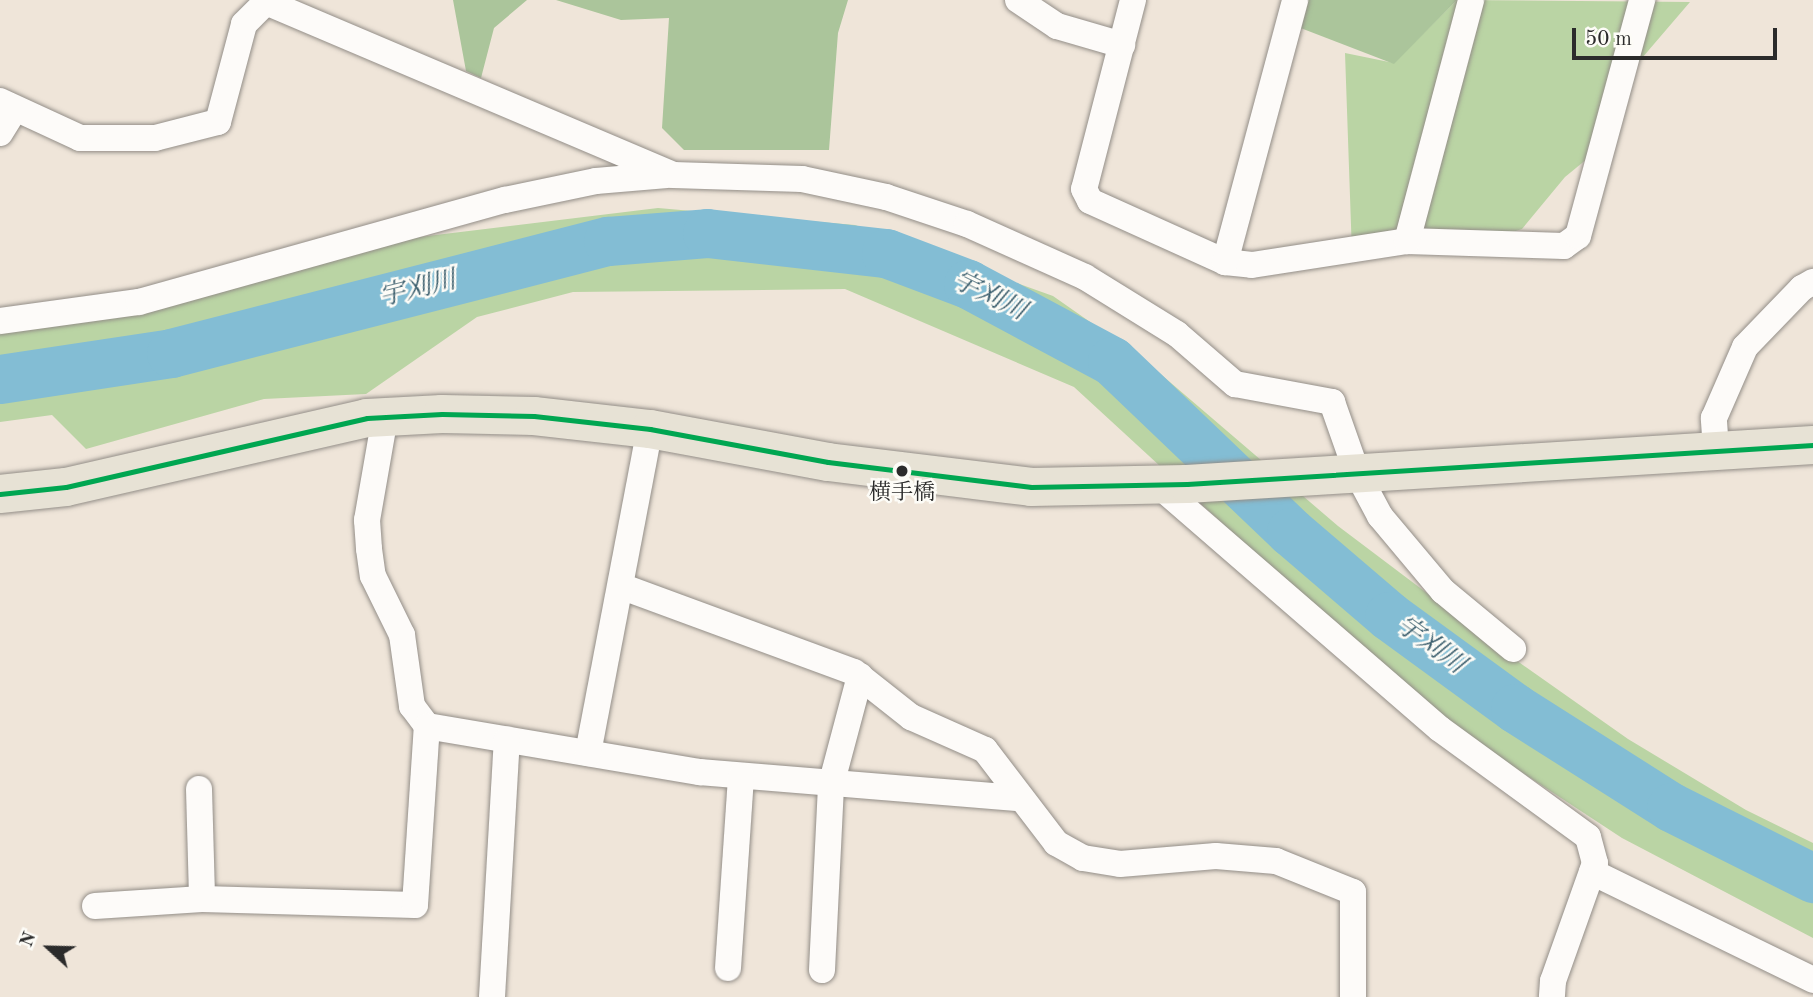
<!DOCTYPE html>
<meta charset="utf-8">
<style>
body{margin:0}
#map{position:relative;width:1813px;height:997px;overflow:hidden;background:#efe5d9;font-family:"Old Standard TT","Noto Serif JP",serif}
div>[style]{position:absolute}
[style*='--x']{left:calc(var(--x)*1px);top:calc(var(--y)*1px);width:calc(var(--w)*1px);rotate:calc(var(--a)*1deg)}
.green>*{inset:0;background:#bad4a4}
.forest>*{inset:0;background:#abc59b}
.river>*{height:49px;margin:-24.5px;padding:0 24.5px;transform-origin:24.5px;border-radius:24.5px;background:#83bdd4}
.roads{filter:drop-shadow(0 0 2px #938e88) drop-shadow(0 0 2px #938e88)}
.street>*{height:26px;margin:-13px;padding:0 13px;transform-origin:13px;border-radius:13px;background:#fdfbf9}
.primary>*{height:38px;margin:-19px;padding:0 19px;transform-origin:19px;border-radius:19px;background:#e7e2d5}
.bus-1>*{height:5px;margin:-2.5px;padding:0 2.5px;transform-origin:2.5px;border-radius:2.5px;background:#00a651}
.dots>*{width:19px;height:19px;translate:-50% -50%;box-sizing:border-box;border:4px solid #fdfcf7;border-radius:50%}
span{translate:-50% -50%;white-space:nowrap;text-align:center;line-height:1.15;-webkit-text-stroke:5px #fdfcf7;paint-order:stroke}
.bus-label{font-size:22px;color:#2b2b2b}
.water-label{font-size:26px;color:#3c5f6e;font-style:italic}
.north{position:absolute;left:14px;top:913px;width:70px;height:70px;-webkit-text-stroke:5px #fdfcf7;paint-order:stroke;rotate:292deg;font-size:19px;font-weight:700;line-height:28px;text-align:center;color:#2b2b2b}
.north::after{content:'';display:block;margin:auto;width:24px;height:32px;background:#2b2b2b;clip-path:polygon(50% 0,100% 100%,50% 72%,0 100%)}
.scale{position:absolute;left:1572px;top:28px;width:205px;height:32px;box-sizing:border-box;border:4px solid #2b2b2b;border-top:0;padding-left:9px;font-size:21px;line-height:24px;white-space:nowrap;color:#2b2b2b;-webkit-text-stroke:5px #fdfcf7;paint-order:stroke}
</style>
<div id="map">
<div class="green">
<div style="clip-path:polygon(1457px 0,1690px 2px,1636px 65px,1604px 145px,1565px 177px,1522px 229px,1463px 248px,1352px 254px,1345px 53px,1394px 63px)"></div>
<div style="clip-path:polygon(658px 208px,855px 225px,1053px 296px,1143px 359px,1338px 526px,1513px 658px,1628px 739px,1746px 810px,1813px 843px,1813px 938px,1622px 838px,1421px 706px,1074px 387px,845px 289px,573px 292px,477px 317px,366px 394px,264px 399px,86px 449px,52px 415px,0 422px,0 331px,411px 238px)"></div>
</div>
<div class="forest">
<div style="clip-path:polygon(453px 0,527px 0,494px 28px,481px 78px,466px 71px)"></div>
<div style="clip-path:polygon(556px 0,848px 0,838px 33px,829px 150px,684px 150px,662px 128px,669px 18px,621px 20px)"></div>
<div style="clip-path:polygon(1282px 0,1457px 0,1394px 64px,1285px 22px)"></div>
</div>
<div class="river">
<div style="--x:0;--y:379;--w:173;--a:-8.6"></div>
<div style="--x:171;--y:353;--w:451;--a:-14.4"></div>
<div style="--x:608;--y:241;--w:99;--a:-4.6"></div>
<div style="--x:707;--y:233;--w:180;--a:6.4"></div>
<div style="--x:886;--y:253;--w:88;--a:20.7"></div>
<div style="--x:968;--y:284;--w:163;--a:28.1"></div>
<div style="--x:1112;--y:361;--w:248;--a:43.7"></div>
<div style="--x:1291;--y:532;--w:129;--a:40.6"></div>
<div style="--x:1389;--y:616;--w:156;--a:36.1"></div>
<div style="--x:1515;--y:708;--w:185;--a:32.4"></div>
<div style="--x:1671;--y:807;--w:159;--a:26.6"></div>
</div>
<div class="roads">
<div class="street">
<div style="--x:1018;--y:0;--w:47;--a:33.7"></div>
<div style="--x:1057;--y:26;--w:68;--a:16.3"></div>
<div style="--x:1133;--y:0;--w:195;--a:104.5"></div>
<div style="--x:1084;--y:189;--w:13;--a:63"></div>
<div style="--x:1090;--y:201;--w:148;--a:24.3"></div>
<div style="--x:1225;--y:262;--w:27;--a:6"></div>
<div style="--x:1252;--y:265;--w:157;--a:-8.8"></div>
<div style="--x:1407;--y:241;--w:157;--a:1.8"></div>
<div style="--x:1564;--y:246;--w:17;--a:-36"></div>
<div style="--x:1578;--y:236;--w:245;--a:-74.8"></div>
<div style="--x:0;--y:101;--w:88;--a:24.8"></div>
<div style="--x:80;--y:138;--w:75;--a:0"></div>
<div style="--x:155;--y:138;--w:65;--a:-14.3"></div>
<div style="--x:218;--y:122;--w:101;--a:-75.1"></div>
<div style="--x:244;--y:24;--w:31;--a:-45"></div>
<div style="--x:266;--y:2;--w:442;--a:23"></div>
<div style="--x:673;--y:175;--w:129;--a:1.8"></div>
<div style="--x:802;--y:179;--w:86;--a:12.1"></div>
<div style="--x:886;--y:197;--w:85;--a:18.4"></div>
<div style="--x:967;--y:224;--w:129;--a:24.2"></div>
<div style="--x:1085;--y:277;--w:108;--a:31.8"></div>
<div style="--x:1177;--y:334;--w:77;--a:40.8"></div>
<div style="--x:1235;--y:384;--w:99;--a:10.5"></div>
<div style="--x:1332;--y:402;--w:75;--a:70.6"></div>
<div style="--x:1357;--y:473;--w:49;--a:61.9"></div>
<div style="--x:1380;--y:516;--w:98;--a:50"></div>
<div style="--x:1443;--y:591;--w:91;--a:39.6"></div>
<div style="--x:0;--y:133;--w:26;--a:-58"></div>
<div style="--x:1407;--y:241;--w:249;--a:-75.1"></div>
<div style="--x:1225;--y:262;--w:271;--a:-75"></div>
<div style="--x:0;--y:321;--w:140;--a:-7.8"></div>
<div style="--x:139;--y:302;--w:380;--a:-15.6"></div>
<div style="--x:505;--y:200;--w:93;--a:-11.8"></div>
<div style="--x:596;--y:181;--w:71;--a:-4.8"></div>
<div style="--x:385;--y:417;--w:105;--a:99.9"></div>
<div style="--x:367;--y:520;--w:29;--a:86"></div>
<div style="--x:369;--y:549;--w:27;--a:82"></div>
<div style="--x:373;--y:576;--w:66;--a:63.8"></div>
<div style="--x:402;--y:635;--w:72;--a:82"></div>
<div style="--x:412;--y:706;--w:25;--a:53"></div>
<div style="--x:427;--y:726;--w:277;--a:9.6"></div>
<div style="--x:700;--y:772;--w:320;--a:4.7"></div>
<div style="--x:1716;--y:450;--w:32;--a:-94"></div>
<div style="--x:1714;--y:418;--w:77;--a:-66.4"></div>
<div style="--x:1745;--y:347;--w:82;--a:-46"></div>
<div style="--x:1802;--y:288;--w:13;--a:-29"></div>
<div style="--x:1157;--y:484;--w:374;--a:40.9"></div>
<div style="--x:1440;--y:729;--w:183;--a:36.1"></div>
<div style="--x:1588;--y:837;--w:27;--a:75"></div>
<div style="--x:1595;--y:863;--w:125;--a:109.6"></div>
<div style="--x:1553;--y:981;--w:16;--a:94"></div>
<div style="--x:623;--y:587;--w:246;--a:20.2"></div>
<div style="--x:854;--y:672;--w:73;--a:38.3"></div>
<div style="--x:911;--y:717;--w:81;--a:24"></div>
<div style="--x:985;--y:750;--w:117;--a:52.6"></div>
<div style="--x:1056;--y:843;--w:31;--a:29"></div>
<div style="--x:1083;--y:858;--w:37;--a:9"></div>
<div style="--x:1120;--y:864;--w:96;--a:-4.8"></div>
<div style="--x:1216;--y:856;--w:60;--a:4.8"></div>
<div style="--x:1276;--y:861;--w:83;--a:21.9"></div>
<div style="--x:1353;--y:892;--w:105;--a:90"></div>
<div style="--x:588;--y:753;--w:330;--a:-79.2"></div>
<div style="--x:199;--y:789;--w:110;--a:88.4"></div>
<div style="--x:1592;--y:872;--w:246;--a:26"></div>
<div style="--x:95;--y:906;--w:107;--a:-3.7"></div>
<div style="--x:202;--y:899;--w:213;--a:1.6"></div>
<div style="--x:415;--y:905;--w:179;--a:-86.2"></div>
<div style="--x:728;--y:968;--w:192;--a:-86.1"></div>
<div style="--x:822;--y:970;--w:185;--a:-87.2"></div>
<div style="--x:831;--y:785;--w:113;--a:-75.1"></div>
<div style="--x:492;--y:997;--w:258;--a:-86.7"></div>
</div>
<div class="primary">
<div style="--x:0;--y:494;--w:66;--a:-6.1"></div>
<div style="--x:66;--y:487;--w:309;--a:-12.9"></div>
<div style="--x:367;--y:418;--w:75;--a:-3.1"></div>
<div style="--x:442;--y:414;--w:92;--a:1.2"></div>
<div style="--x:534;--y:416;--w:117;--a:6.4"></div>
<div style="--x:650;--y:429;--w:181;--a:10.5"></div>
<div style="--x:828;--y:462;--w:205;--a:7"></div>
<div style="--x:1031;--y:487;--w:156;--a:-1.1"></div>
<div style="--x:1187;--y:484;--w:627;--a:-3.56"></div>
</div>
</div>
<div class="bus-1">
<div style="--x:0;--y:494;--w:66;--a:-6.1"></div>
<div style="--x:66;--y:487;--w:309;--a:-12.9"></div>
<div style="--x:367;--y:418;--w:75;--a:-3.1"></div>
<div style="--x:442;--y:414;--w:92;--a:1.2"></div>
<div style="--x:534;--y:416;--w:117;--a:6.4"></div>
<div style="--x:650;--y:429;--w:181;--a:10.5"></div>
<div style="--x:828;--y:462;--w:205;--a:7"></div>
<div style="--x:1031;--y:487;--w:156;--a:-1.1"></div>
<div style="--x:1187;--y:484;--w:627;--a:-3.56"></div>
</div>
<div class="dots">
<div style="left:902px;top:471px;background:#2b2b2b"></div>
</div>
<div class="bus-label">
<span style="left:902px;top:494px">横手橋</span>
</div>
<div class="water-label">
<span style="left:418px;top:290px;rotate:-14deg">宇刈川</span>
<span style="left:989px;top:297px;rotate:26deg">宇刈川</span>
<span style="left:1430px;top:646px;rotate:36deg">宇刈川</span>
</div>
<div class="north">N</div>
<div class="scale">50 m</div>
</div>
